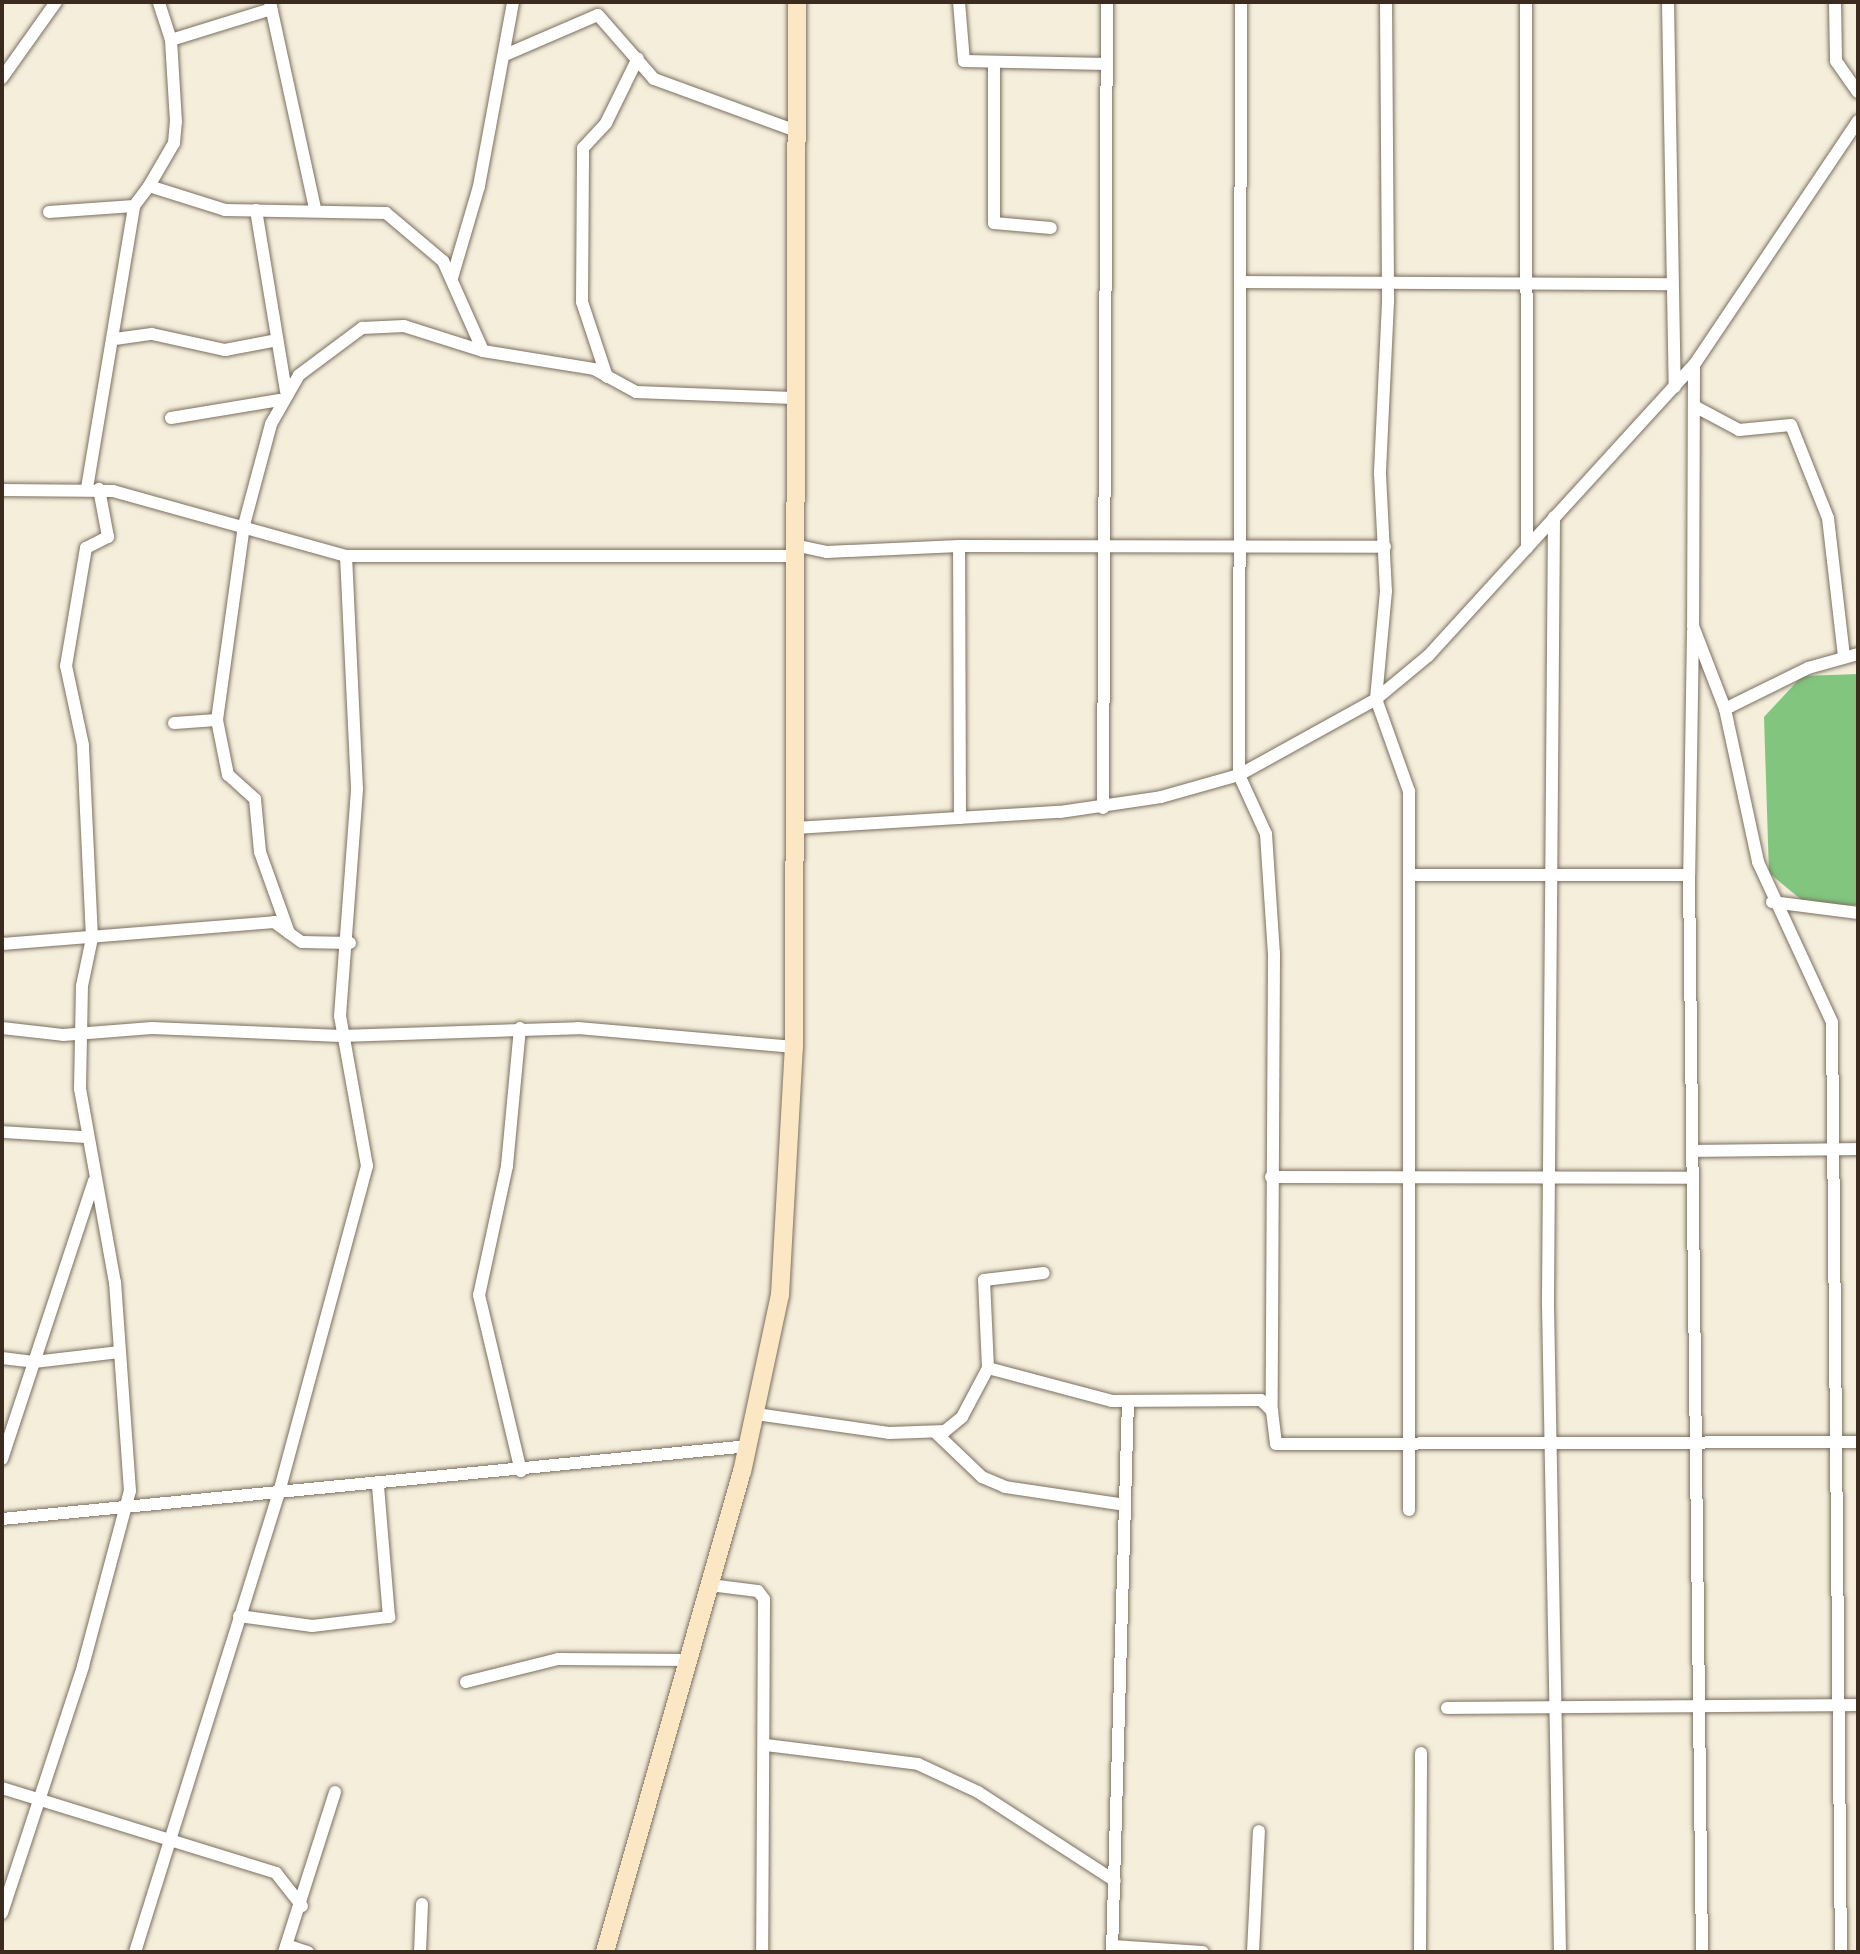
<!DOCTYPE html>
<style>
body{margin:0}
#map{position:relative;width:1860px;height:1954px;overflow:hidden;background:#f4eedb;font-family:Caveat,sans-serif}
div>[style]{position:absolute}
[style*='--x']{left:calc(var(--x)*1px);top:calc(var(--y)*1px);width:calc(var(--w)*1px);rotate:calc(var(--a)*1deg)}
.green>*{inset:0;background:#81c57f}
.roads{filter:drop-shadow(0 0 2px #7c6f60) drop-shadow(0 0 2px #7c6f60)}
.minor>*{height:12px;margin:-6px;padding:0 6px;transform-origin:6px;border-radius:6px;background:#fff}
.secondary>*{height:18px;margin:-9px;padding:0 9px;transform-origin:9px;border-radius:9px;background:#fbe7c3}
span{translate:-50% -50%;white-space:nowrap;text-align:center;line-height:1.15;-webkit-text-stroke:6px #fff;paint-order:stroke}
.frame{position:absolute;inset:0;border:4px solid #3b2a1e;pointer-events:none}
</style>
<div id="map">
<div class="green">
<div style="clip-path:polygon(1858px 674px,1858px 905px,1809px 906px,1769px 873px,1764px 717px,1802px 676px)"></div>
</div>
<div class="roads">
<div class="minor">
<div style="--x:270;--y:2;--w:212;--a:77.7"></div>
<div style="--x:959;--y:2;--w:59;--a:85.2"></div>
<div style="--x:964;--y:61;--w:143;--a:1.2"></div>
<div style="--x:1241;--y:2;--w:773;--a:90.15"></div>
<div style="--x:1239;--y:775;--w:65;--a:65.4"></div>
<div style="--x:1266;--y:834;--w:119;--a:86.2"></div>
<div style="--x:1274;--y:953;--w:458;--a:90.3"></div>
<div style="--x:1386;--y:2;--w:300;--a:89.6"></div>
<div style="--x:1388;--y:302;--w:172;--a:92.7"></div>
<div style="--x:1380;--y:474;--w:117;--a:87.1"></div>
<div style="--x:1386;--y:591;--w:108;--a:95.3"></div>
<div style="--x:1376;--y:699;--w:98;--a:70.3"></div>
<div style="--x:1409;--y:791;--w:719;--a:90"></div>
<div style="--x:1526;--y:2;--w:546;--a:89.9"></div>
<div style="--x:1668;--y:2;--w:385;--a:89"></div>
<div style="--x:1835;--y:2;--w:59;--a:89"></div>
<div style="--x:1836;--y:61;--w:38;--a:55"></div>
<div style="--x:171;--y:40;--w:105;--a:-17.2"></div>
<div style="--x:505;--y:55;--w:101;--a:-23.3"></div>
<div style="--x:598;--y:15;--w:85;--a:48.8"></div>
<div style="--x:654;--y:79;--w:151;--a:20.1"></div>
<div style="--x:994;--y:64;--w:159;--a:90"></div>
<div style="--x:994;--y:223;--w:57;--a:5"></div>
<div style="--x:2;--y:78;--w:93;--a:-54.6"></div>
<div style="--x:149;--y:186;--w:50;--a:-59.8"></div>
<div style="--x:174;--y:143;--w:21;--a:-85"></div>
<div style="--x:176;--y:122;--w:82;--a:-93.5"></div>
<div style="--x:171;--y:40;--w:40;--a:-108"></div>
<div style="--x:256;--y:210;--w:184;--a:80.6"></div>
<div style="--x:49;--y:212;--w:85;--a:-4"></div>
<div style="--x:134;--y:206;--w:25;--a:-53"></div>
<div style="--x:149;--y:186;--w:80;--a:17.5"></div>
<div style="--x:225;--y:210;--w:161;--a:1.1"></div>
<div style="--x:386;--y:213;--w:75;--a:40.1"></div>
<div style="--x:443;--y:261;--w:98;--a:66"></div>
<div style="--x:483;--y:351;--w:112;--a:9.2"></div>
<div style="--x:594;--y:369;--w:48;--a:28.7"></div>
<div style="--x:636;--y:392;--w:157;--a:2.2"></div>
<div style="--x:452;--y:278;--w:96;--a:-73.6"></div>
<div style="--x:479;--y:186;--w:187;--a:-79.5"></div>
<div style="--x:1242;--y:282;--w:428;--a:0.3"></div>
<div style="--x:115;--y:339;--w:37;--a:-8"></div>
<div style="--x:152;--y:334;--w:75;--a:12.4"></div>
<div style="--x:225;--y:350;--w:48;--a:-10.8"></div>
<div style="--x:1694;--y:365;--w:261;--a:90.2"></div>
<div style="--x:1693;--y:626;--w:89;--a:68.9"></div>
<div style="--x:1725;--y:709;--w:157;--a:77.8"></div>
<div style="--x:1758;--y:862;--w:176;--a:65.2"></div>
<div style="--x:1832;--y:1022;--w:930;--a:89.45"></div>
<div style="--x:607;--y:377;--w:79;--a:-108.4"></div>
<div style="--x:582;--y:302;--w:154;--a:-89.6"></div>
<div style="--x:583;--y:148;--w:34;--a:-47"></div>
<div style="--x:606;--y:123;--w:72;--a:-63.8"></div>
<div style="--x:1696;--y:407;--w:49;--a:28.1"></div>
<div style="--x:1739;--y:430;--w:52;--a:-5.5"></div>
<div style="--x:1791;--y:425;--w:100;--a:68.3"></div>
<div style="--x:1828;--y:518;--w:139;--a:83.4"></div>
<div style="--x:171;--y:418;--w:110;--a:-9.4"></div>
<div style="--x:87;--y:488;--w:286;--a:-80.5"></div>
<div style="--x:2;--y:490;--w:111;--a:0.5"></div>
<div style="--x:113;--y:491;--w:242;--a:15.6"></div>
<div style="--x:346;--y:556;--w:448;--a:0"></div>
<div style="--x:1554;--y:517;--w:788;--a:90.44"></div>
<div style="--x:1548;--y:1305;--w:647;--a:88.94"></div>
<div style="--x:794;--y:545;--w:34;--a:12"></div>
<div style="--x:827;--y:552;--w:132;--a:-2.6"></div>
<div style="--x:1693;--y:631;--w:244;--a:90.9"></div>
<div style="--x:1689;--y:875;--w:1077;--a:89.31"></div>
<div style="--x:1725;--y:709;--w:93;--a:-26.3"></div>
<div style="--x:1808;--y:668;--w:52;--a:-15.6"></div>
<div style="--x:174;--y:723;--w:43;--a:-4"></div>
<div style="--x:1103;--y:808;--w:806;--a:-89.72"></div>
<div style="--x:960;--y:818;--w:272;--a:-90.2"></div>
<div style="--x:959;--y:546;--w:426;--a:0.1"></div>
<div style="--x:795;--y:828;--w:265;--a:-3.5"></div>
<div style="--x:1060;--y:812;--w:102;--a:-8.4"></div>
<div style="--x:1161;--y:797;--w:81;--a:-15.8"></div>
<div style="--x:1239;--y:775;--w:157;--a:-29"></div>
<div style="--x:1376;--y:699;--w:67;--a:-39.6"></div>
<div style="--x:1428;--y:656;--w:394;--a:-47.6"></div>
<div style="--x:1694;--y:365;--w:294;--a:-56.1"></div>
<div style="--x:1410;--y:875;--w:279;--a:0"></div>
<div style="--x:1772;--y:902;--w:87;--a:7.3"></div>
<div style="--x:289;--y:933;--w:86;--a:-109.7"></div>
<div style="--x:260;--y:852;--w:53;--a:-95.4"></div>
<div style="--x:255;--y:799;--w:36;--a:-138"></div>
<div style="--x:228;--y:775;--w:56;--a:-101.3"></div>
<div style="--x:217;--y:720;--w:197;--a:-82.1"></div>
<div style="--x:244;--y:525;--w:105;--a:-75"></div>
<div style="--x:271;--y:424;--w:56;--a:-60.3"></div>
<div style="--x:299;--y:375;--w:79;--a:-36.7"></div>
<div style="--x:362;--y:328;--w:42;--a:-2.7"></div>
<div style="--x:404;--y:326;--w:83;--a:17.6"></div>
<div style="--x:2;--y:944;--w:273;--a:-4.6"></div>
<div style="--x:274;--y:922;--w:34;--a:36"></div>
<div style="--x:302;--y:942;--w:48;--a:1.2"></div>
<div style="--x:2;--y:1028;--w:61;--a:6.5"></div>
<div style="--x:63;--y:1035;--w:89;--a:-4.5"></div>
<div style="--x:152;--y:1028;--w:189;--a:2.4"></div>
<div style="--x:341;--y:1036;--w:237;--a:-1.9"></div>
<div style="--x:578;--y:1028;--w:217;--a:5"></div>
<div style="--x:520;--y:1028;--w:139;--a:95.4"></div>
<div style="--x:507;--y:1166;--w:132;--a:102.2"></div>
<div style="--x:479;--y:1295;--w:181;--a:76.6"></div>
<div style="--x:2;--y:1132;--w:82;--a:3.5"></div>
<div style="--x:1693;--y:1151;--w:165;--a:-0.7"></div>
<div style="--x:1271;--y:1177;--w:422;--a:0.1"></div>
<div style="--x:2;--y:1358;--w:32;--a:7"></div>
<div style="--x:34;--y:1362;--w:86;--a:-6.7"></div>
<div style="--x:988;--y:1368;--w:128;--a:14.9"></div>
<div style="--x:1112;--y:1401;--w:149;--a:-0.4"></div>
<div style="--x:1261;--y:1400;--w:16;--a:45"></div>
<div style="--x:1272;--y:1411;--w:33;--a:83"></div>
<div style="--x:1276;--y:1444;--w:582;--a:-0.2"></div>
<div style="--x:756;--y:1414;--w:134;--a:8.1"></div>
<div style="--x:889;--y:1433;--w:56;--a:-2"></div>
<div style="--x:945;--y:1431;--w:22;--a:-39"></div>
<div style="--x:962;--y:1417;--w:55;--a:-62"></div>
<div style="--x:988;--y:1368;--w:88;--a:-92.6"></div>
<div style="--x:984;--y:1280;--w:60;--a:-6.7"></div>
<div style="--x:936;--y:1433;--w:64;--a:43.7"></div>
<div style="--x:982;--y:1477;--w:25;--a:23"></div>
<div style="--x:1005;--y:1487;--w:121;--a:8.5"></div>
<div style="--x:2;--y:1459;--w:293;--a:-71.7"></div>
<div style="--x:2;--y:1519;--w:751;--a:-5.58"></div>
<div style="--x:710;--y:1585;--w:48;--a:7.1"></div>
<div style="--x:758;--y:1591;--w:10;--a:53"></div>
<div style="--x:764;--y:1599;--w:353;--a:90.3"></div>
<div style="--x:239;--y:1616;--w:74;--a:7.8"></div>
<div style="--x:312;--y:1626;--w:78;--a:-6.7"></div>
<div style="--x:389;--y:1617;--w:131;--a:-94.8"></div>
<div style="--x:466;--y:1682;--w:95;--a:-14"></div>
<div style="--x:558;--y:1659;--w:131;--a:0.4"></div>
<div style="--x:1447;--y:1708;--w:411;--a:-0.4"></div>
<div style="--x:766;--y:1745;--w:153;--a:7.1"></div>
<div style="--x:918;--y:1764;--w:66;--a:25"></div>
<div style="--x:978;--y:1792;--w:163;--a:33"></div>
<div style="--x:2;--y:1788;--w:287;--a:17.2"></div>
<div style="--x:276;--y:1873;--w:42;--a:51.8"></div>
<div style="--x:2;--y:1913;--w:260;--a:-71.8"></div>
<div style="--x:83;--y:1666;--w:181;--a:-75"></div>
<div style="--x:130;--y:1491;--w:209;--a:-94.1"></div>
<div style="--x:115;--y:1283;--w:197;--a:-100.2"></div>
<div style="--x:80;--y:1089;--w:103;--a:-88.9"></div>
<div style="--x:82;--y:986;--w:49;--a:-78.2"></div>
<div style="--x:92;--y:938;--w:193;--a:-92.7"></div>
<div style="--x:83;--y:745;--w:81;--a:-102.1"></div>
<div style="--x:66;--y:666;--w:120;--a:-80.4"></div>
<div style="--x:86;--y:548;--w:25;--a:-27"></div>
<div style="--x:108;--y:537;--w:49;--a:-100.6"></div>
<div style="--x:289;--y:1946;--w:20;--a:18"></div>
<div style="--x:1112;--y:1946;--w:91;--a:3.8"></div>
<div style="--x:135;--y:1952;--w:478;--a:-72.6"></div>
<div style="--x:278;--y:1496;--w:342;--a:-74.9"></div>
<div style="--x:367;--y:1166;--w:152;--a:-100.2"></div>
<div style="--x:340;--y:1016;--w:228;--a:-85.7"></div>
<div style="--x:357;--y:789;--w:233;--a:-92.7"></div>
<div style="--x:284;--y:1952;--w:168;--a:-72.3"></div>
<div style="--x:420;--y:1952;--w:48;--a:-87.6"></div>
<div style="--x:1112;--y:1952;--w:551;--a:-88.34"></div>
<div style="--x:1253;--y:1952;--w:121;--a:-87.2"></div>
<div style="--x:1420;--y:1952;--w:199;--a:-89.7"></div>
</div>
<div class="secondary">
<div style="--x:605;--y:1952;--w:499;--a:-74.1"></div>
<div style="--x:742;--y:1472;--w:181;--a:-77.9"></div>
<div style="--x:780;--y:1295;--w:248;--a:-86.8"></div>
<div style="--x:794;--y:1047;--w:1045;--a:-89.84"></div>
</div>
</div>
<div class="frame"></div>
</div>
